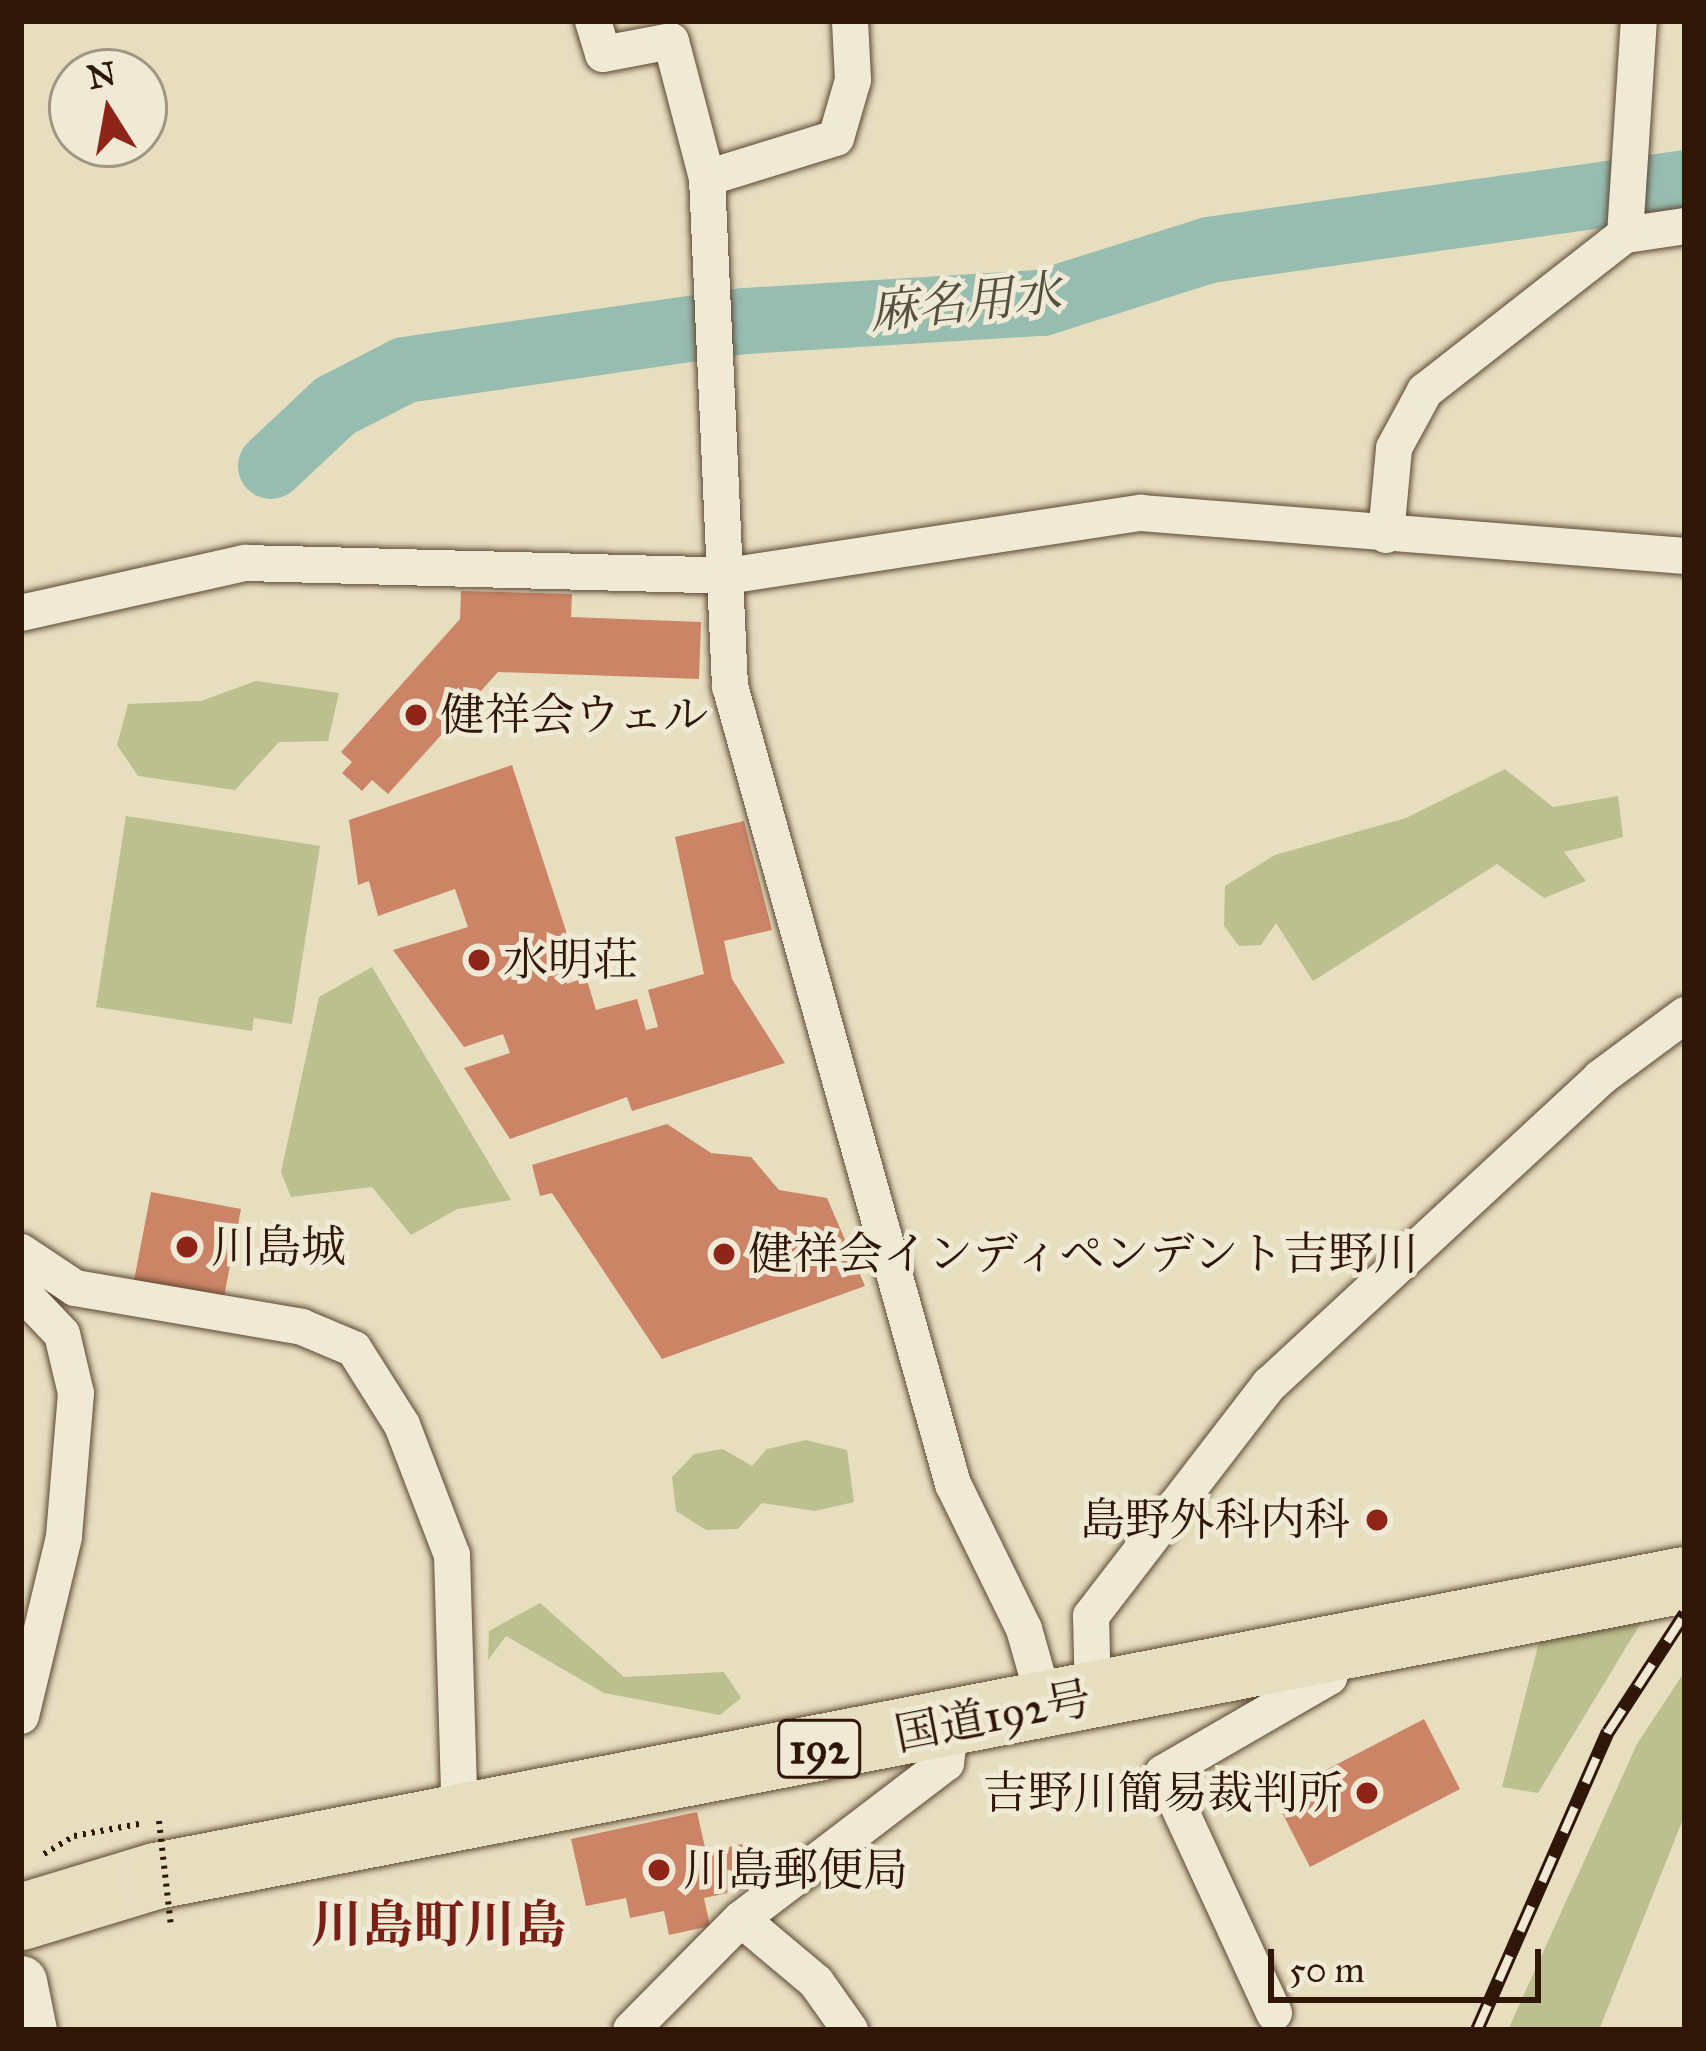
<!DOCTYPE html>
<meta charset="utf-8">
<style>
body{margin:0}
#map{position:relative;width:1706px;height:2051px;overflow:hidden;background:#e7ddbf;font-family:"IM FELL Great Primer","Noto Serif JP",serif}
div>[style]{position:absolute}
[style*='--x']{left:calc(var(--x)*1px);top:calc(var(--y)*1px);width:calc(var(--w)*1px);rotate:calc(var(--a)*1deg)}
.green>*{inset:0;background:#bcbf8e}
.river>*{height:66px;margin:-33px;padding:0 33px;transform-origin:33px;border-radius:33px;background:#97bcb0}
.building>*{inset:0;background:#cb8466}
.path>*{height:6px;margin-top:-3px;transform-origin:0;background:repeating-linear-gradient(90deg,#2f1606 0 3px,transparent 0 9px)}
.roads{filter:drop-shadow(0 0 3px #5d4834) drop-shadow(0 0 3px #5d4834)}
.street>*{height:36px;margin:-18px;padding:0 18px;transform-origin:18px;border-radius:18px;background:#efe9d5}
.secondary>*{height:51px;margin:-25.5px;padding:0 25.5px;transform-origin:25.5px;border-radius:25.5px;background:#efe9d5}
.highway>*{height:66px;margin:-33px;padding:0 33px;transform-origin:33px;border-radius:33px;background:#e7ddbf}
.rail>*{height:14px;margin-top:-7px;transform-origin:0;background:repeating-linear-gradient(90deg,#efe9d5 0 27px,#2f1606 0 54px);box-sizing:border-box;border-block:3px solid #2f1606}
.path-bridge>*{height:6px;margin-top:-3px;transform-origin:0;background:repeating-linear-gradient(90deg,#2f1606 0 3px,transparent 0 9px)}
.dots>*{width:33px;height:33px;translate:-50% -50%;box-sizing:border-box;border:6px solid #efe9d5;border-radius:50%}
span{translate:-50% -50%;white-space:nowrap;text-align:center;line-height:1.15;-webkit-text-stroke:10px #efe9d5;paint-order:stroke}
.shield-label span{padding:3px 9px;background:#efe9d5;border:3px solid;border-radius:9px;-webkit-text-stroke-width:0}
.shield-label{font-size:42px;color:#2f1606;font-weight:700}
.poi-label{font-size:45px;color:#2f1606}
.left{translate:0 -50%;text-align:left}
.right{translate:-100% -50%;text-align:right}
.street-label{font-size:45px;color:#2f1606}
.water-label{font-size:48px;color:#535042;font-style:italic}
.quarter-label{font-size:51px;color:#7a1f14;font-weight:700}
.frame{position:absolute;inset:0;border:24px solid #2f1606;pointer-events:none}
.north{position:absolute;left:48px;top:48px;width:120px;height:120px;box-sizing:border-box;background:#efe9d5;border:3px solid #a29582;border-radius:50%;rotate:349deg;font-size:33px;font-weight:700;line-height:48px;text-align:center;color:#2f1606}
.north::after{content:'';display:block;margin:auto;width:42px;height:54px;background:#8f2418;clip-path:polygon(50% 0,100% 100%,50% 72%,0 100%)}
.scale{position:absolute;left:1268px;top:1949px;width:273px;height:54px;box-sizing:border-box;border:6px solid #2f1606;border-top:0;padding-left:15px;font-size:36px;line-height:42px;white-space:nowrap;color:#2f1606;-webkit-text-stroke:9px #efe9d5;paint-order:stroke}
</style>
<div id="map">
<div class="green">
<div style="clip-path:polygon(256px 681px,339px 693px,328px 741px,279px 742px,235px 790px,138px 776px,117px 745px,128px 704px,201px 701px)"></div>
<div style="clip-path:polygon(1505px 769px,1553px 807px,1618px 796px,1623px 837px,1564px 852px,1586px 881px,1544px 898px,1497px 864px,1313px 981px,1276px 923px,1261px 945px,1239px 946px,1224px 926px,1225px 886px,1275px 855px,1406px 818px)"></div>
<div style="clip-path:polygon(126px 816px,320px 846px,292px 1024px,254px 1018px,252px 1031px,96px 1007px)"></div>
<div style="clip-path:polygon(372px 967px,511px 1200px,457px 1209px,411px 1235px,372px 1187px,291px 1197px,281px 1172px,319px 997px)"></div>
<div style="clip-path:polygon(806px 1440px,847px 1450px,854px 1502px,815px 1511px,762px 1503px,738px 1529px,706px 1530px,676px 1511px,672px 1477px,694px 1454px,723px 1449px,752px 1466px,767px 1449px)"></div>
<div style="clip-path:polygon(540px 1603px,624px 1677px,724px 1672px,741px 1698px,720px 1715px,604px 1693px,506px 1636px,488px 1660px,489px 1631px)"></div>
<div style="clip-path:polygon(1645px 1616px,1538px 1793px,1502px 1787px,1539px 1642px)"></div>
<div style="clip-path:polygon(1685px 1671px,1685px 1814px,1599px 2030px,1508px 2030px,1637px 1744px)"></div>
</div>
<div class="river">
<div style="--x:271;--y:466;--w:88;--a:-43.2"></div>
<div style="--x:335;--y:406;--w:79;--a:-27.2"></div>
<div style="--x:405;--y:370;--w:344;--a:-8.2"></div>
<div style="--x:745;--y:321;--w:298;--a:-3.5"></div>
<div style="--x:1042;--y:303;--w:175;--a:-17.6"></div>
<div style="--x:1209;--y:250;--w:481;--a:-8"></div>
</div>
<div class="building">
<div style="clip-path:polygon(461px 591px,572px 594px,571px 617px,701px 622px,699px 679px,498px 672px,388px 794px,372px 780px,362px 791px,342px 773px,352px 762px,341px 752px,460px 619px)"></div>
<div style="clip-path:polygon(512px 765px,567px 934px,554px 939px,567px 984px,586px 977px,596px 1010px,637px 999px,646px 1030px,658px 1027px,648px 990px,704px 974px,675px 837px,744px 821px,772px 930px,724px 941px,732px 979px,785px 1063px,632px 1111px,627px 1097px,510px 1139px,464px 1068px,510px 1053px,503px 1034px,464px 1047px,393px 950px,468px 927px,455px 889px,378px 916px,369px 881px,358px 885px,349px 820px)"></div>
<div style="clip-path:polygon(667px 1124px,711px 1153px,751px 1157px,779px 1190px,827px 1198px,865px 1286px,662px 1359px,552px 1193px,540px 1196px,532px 1165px)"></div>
<div style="clip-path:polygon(151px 1192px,241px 1209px,223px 1302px,133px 1286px)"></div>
<div style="clip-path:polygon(1424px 1719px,1460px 1789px,1310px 1867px,1274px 1797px)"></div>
<div style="clip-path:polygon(697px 1812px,706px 1852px,742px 1844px,751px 1888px,704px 1898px,710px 1926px,669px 1935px,664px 1911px,630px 1918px,626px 1898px,586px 1906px,571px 1839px)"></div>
</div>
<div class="path">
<div style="--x:44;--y:1854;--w:35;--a:-31"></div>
<div style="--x:74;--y:1836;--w:71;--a:-10.5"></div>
</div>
<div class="roads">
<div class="street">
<div style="--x:593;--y:21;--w:34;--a:73"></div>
<div style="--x:603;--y:54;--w:69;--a:-10.8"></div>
<div style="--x:671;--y:41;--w:142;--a:75.3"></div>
<div style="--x:850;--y:21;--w:59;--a:87.1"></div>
<div style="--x:853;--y:80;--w:60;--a:106.3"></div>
<div style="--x:836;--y:138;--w:135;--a:162.8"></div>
<div style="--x:707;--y:178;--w:509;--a:87.41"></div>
<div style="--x:730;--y:686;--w:829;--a:74.39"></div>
<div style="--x:953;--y:1484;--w:161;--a:63.9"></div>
<div style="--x:1024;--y:1629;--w:80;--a:74.1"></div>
<div style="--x:1625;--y:235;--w:61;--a:-8.5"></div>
<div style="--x:1386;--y:535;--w:87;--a:-84.7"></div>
<div style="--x:1394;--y:448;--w:65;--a:-61.5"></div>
<div style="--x:1425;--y:391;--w:254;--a:-38"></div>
<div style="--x:1625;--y:235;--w:214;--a:-86.3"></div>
<div style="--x:21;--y:613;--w:230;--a:-12.6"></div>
<div style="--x:245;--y:563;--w:482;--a:1.5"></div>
<div style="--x:727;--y:576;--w:419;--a:-8.7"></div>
<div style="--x:1141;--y:513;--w:546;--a:4.52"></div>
<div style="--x:21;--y:1252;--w:65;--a:33.7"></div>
<div style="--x:75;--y:1288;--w:230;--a:9.7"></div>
<div style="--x:302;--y:1327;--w:56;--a:22.9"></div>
<div style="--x:354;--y:1349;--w:90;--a:57.7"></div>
<div style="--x:402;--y:1425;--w:139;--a:69"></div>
<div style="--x:452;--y:1555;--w:264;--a:88.3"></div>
<div style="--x:21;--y:1291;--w:59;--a:46.4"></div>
<div style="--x:62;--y:1334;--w:61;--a:76.7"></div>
<div style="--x:76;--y:1393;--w:144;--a:94.8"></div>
<div style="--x:64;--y:1537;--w:184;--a:103.5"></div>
<div style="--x:1093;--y:1697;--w:81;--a:-91.4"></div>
<div style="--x:1091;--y:1616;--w:292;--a:-52.4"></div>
<div style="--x:1269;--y:1385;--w:451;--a:-42.8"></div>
<div style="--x:1600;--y:1078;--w:106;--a:-36.5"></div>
<div style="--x:741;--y:1919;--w:98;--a:40"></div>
<div style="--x:816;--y:1982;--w:59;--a:54.7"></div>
<div style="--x:1274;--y:2013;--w:264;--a:-114.8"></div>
<div style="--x:1163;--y:1773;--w:192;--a:-30"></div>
<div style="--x:1329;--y:1677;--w:25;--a:-85"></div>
<div style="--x:631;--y:2030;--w:156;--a:-45.3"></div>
<div style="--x:741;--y:1919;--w:258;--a:-37.3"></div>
<div style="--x:946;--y:1763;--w:40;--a:-82.9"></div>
</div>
<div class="secondary">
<div style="--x:21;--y:1981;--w:50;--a:78.5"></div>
</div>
<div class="highway">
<div style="--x:21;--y:1917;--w:141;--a:-16.9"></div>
<div style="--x:156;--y:1876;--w:1557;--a:-10.96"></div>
</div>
</div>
<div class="rail">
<div style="--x:1477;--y:2030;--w:326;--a:-66.3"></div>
<div style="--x:1608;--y:1732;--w:141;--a:-56.9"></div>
</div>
<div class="path-bridge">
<div style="--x:159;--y:1821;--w:107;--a:83.5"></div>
</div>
<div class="dots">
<div style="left:416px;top:715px;background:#8f2418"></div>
<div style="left:479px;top:960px;background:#8f2418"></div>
<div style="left:187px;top:1247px;background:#8f2418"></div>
<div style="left:724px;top:1254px;background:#8f2418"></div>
<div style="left:1377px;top:1520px;background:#8f2418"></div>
<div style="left:1367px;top:1793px;background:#8f2418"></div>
<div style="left:659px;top:1870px;background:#8f2418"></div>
</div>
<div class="shield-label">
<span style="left:819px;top:1749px">192</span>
</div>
<div class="poi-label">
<span class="left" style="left:440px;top:715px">健祥会ウェル</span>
<span class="left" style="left:503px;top:960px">水明荘</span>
<span class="left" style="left:211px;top:1247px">川島城</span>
<span class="left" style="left:748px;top:1254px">健祥会インディペンデント吉野川</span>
<span class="right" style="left:1350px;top:1520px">島野外科内科</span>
<span class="right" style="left:1343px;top:1793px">吉野川簡易裁判所</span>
<span class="left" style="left:683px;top:1870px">川島郵便局</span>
</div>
<div class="street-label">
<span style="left:993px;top:1716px;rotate:-11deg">国道192号</span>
</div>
<div class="water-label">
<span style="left:965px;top:302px;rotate:-6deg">麻名用水</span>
</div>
<div class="quarter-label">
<span style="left:439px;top:1925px">川島町川島</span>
</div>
<div class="frame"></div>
<div class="north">N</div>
<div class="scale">50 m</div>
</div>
